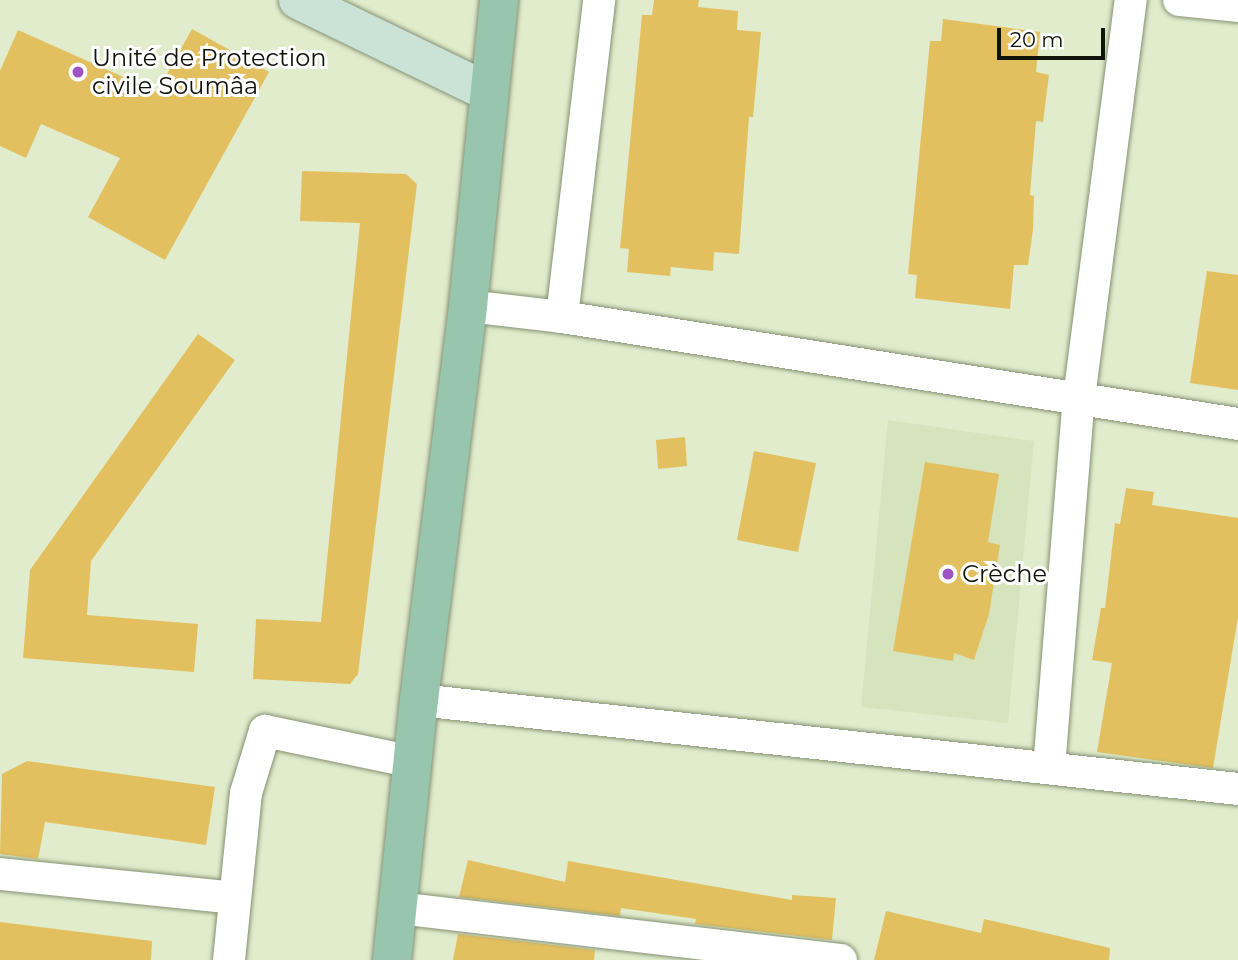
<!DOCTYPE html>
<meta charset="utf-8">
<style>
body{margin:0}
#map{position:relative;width:1238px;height:960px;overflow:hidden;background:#e0eccc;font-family:Montserrat,sans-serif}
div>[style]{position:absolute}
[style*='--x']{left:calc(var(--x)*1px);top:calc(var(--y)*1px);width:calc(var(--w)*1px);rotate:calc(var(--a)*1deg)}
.built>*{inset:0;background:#d5e4bd}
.building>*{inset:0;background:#e3c05f}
.roads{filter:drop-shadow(0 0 2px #859173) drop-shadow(0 0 2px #859173)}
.street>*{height:32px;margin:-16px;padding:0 16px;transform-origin:16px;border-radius:16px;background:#fff}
.secondary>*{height:38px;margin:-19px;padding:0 19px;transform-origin:19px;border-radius:19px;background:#cbe2d6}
.primary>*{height:38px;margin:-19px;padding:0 19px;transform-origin:19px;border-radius:19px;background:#97c5ad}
.dots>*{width:19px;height:19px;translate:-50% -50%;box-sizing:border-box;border:4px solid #fff;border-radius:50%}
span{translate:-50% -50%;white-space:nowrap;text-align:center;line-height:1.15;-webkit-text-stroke:6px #fff;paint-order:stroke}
.poi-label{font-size:24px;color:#0f1308}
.left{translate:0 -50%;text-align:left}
.scale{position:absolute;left:997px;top:28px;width:108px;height:32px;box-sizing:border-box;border:4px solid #0f1308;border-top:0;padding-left:9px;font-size:21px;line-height:24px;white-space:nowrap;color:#0f1308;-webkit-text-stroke:5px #fff;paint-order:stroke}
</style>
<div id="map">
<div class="built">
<div style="clip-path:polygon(888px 420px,1034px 441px,1008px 723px,861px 707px)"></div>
</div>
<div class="building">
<div style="clip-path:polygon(654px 0,699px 0,698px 7px,738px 11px,737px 30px,761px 32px,753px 117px,749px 117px,739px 254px,714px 252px,713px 271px,671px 267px,670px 276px,627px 272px,629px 249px,620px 248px,642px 15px,652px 15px)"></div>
<div style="clip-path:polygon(943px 19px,1040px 32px,1036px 72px,1049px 75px,1043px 122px,1036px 121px,1030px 195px,1034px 196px,1033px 230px,1028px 265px,1014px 265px,1010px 309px,915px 298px,917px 275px,908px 274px,930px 41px,941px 41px)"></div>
<div style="clip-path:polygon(192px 29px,269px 72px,165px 260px,88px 217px,120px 158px,41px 124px,26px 158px,0 146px,0 71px,18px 30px,157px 92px)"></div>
<div style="clip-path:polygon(302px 171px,406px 174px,417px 184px,358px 674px,350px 684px,253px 679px,256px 619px,321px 622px,360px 223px,300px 221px)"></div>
<div style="clip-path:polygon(1207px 271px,1238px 275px,1238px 390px,1190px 383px)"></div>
<div style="clip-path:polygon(198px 334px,235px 360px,91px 561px,87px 615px,198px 624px,194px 672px,23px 658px,30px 570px)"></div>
<div style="clip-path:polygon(685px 437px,687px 466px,658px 469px,656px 440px)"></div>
<div style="clip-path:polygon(754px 451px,816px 463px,798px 552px,737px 540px)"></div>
<div style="clip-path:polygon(925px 462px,999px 474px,988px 542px,1000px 545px,989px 614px,974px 660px,954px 653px,953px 661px,893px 651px)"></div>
<div style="clip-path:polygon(1126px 488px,1154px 492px,1152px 505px,1238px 518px,1238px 617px,1213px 768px,1097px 752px,1112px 663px,1092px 660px,1101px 608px,1105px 608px,1115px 523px,1120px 524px)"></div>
<div style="clip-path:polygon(27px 761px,215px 787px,206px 845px,45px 822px,38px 859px,0 854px,2px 774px)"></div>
<div style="clip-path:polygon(468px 860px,565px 882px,568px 861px,792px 900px,792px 895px,836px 898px,832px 940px,695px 924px,696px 919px,621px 908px,620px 916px,459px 897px)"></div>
<div style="clip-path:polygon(886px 911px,981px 933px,984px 919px,1110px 948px,1109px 960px,874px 960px)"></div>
<div style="clip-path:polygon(0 922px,152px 941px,151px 960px,0 960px)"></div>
<div style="clip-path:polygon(458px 934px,595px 950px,594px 960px,453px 960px)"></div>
</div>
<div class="roads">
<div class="street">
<div style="--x:1179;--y:0;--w:59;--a:5.8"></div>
<div style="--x:468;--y:306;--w:95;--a:6.7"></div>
<div style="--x:562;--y:317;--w:684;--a:8.99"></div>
<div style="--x:562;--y:317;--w:319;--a:-83.3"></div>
<div style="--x:419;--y:700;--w:824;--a:6.2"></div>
<div style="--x:1049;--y:768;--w:371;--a:-85.4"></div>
<div style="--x:1079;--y:398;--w:401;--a:-82.6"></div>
<div style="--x:0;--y:874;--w:236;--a:5.8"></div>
<div style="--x:398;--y:908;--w:446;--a:6.7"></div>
<div style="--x:229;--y:960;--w:168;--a:-84.2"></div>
<div style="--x:246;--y:793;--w:65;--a:-73"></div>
<div style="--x:265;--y:731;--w:151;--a:11.8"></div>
</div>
<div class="secondary">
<div style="--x:298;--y:0;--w:211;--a:25.8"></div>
</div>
<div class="primary">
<div style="--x:392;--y:960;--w:261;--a:-84.1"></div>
<div style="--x:419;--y:700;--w:397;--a:-82.9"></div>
<div style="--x:468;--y:306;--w:308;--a:-84.2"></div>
</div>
</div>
<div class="dots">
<div style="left:78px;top:72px;background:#9e53c5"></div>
<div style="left:948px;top:574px;background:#9e53c5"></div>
</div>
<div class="poi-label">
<span class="left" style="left:92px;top:72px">Unité de Protection<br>civile Soumâa</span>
<span class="left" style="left:962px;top:574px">Crèche</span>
</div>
<div class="scale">20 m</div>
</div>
